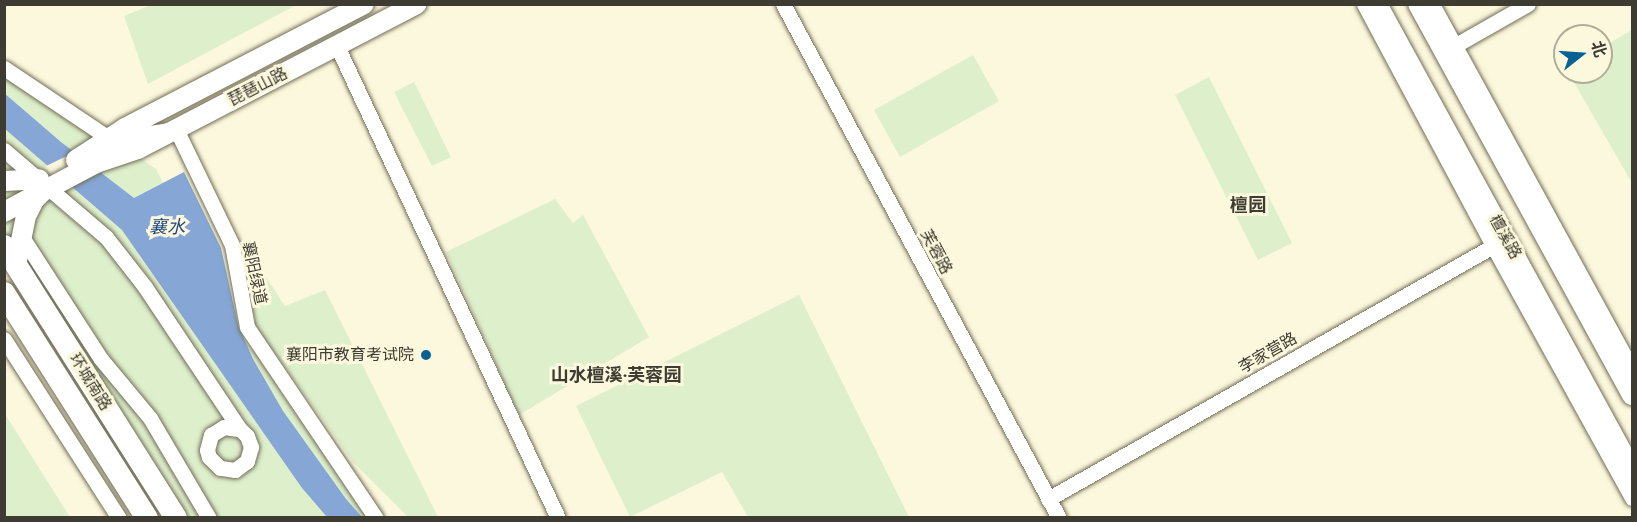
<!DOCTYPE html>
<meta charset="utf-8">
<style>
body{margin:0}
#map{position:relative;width:1637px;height:522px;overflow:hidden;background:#fcf8dd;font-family:"DM Sans","Noto Sans SC",sans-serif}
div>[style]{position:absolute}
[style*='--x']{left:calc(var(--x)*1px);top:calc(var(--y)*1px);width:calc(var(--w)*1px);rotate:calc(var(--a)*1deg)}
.green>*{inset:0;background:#deefcc}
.water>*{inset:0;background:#86a7d5}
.pier>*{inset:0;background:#fcf8dd}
.roads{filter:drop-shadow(0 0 2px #716d56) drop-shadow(0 0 2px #716d56)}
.minor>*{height:15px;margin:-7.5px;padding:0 7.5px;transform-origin:7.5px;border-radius:7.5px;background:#fff}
.major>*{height:20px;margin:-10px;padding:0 10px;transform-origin:10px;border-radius:10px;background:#fff}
.highway>*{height:22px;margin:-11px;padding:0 11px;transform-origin:11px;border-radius:11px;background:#fff}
.dots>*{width:16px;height:16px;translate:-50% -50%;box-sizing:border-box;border:3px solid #fcf8dd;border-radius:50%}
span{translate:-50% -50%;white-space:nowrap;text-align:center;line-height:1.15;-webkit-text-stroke:6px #fcf8dd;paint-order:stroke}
.street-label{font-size:16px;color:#3e3c32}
.poi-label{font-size:16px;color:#3e3c32}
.right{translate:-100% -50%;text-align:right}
.neighbourhood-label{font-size:18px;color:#3e3c32;font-weight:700}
.water-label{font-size:18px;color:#1f4882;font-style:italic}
.frame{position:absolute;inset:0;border:6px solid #3e3c32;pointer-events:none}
.north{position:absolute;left:1553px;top:24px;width:60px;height:60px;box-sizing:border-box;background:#fcf8dd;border:2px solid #b0ad99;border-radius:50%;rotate:73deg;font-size:16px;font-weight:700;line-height:24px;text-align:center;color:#3e3c32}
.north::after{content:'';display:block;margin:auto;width:21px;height:27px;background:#086192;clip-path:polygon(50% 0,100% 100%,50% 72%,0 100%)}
</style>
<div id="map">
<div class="green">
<div style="clip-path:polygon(151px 5px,151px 4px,296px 5px,148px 84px,124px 16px)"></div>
<div style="clip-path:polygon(1632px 30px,1632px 183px,1568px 72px,1601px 72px,1601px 48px)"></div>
<div style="clip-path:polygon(973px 55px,999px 101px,900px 157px,874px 110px)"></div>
<div style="clip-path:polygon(5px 68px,156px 169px,239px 333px,386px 517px,176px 517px,5px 246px)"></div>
<div style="clip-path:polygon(1209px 77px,1292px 243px,1258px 260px,1175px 95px)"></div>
<div style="clip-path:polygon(414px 82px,451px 157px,432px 166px,394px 92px)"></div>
<div style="clip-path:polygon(555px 199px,573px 223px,583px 215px,649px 337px,519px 415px,446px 252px)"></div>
<div style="clip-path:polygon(253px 257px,285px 306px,325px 290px,438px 517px,408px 517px,353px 462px,252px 321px)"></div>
<div style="clip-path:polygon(799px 295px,909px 517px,748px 517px,722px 472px,630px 517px,576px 406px)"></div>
<div style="clip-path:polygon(5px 414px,70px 517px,5px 517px)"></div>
</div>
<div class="water">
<div style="clip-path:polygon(4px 93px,61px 142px,134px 198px,184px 172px,221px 248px,238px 325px,253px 359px,283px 411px,346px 499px,362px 517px,327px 517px,302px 488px,122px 230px,5px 129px)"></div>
</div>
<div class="pier">
<div style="clip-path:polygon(77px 151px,102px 172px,68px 188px,44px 167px)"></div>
</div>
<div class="roads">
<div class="minor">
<div style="--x:783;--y:4;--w:583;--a:61.77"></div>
<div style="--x:1364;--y:4;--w:274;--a:61.9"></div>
<div style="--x:1493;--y:246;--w:288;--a:61.1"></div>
<div style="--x:1432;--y:4;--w:417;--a:61.3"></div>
<div style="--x:337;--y:46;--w:521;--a:64.91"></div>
<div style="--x:1447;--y:50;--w:93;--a:-29.6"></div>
<div style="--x:4;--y:68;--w:128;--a:33.8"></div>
<div style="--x:110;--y:139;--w:67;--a:-8.6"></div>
<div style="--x:176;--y:129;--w:129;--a:64.2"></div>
<div style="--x:232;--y:245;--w:83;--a:79.6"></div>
<div style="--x:247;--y:327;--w:230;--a:56"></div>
<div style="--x:4;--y:150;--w:134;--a:40.5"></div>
<div style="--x:106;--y:237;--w:63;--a:52"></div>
<div style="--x:145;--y:287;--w:169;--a:56.3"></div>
<div style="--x:239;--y:428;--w:11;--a:45"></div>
<div style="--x:247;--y:436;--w:12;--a:70"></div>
<div style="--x:251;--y:447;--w:15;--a:106"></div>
<div style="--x:247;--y:461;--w:15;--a:143"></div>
<div style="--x:235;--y:470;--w:15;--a:-172"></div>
<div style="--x:220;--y:468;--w:16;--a:-135"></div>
<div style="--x:209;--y:457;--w:7;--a:-106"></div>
<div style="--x:207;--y:450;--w:16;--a:-75"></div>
<div style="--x:211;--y:435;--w:15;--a:-32"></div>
<div style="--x:224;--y:427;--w:14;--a:8"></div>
<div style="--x:22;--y:237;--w:145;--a:57.1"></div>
<div style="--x:101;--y:359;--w:77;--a:50.3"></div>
<div style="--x:150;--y:418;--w:116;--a:59.5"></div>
<div style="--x:4;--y:339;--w:213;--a:57.3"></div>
<div style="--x:1048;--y:499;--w:520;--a:-29.62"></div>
</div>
<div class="major">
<div style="--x:1377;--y:4;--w:531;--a:61.31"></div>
<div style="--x:1418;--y:4;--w:446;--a:61.3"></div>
<div style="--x:76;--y:160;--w:59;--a:-33.1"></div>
<div style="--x:125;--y:128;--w:269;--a:-27.4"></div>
<div style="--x:4;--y:181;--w:35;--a:-3"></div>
<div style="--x:4;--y:212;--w:104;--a:-28"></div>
<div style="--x:96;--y:163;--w:44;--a:-18.4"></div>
<div style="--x:138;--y:149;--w:314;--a:-27.5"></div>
<div style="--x:16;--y:265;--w:50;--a:-78.5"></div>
<div style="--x:26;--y:216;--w:18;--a:-63"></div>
<div style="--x:34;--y:200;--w:10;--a:-45"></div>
</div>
<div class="highway">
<div style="--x:4;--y:246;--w:322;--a:57.7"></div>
<div style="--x:4;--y:293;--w:267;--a:57.6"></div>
</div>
</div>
<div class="dots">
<div style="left:426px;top:355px;background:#086192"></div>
</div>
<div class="street-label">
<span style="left:258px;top:87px;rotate:-27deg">琵琶山路</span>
<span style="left:1505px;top:237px;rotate:61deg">檀溪路</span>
<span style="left:936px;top:252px;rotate:62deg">芙蓉路</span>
<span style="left:254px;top:273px;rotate:78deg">襄阳绿道</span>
<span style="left:1268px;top:353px;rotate:-30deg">李家营路</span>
<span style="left:90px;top:382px;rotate:58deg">环城南路</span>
</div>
<div class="poi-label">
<span class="right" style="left:414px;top:355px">襄阳市教育考试院</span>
</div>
<div class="neighbourhood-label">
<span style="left:1248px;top:205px">檀园</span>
<span style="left:616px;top:375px">山水檀溪·芙蓉园</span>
</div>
<div class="water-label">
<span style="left:167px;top:227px">襄水</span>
</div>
<div class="frame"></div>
<div class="north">北</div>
</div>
